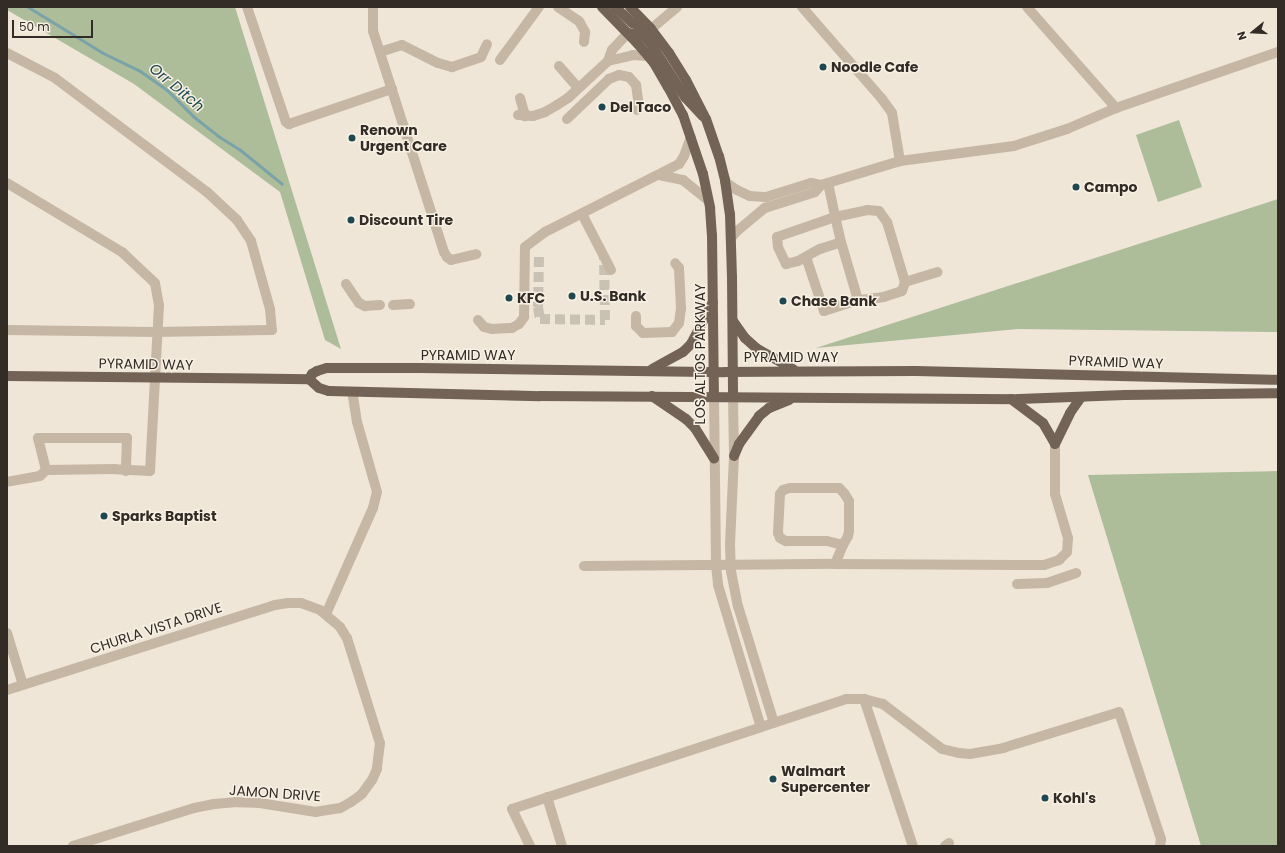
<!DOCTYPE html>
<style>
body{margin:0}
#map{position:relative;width:1285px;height:853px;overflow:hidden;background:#efe6d8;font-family:Poppins,sans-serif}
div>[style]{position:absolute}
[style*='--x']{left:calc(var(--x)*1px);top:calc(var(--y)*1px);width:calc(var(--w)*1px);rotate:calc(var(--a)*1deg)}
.green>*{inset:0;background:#adbc99}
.stream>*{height:3px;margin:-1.5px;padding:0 1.5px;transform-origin:1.5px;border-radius:1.5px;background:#79a3aa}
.minor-tunnel>*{height:10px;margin-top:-5px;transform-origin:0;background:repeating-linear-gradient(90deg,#c9c1b4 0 10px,transparent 0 15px)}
.minor>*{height:10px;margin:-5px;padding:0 5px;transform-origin:5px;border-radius:5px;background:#c6b7a5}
.major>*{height:10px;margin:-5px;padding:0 5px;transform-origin:5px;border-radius:5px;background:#736357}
.dots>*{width:11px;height:11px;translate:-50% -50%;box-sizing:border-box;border:2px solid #f7f0e3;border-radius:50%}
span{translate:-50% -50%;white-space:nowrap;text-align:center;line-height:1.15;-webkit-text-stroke:3px #f7f0e3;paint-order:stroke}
.poi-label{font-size:14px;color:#322b26;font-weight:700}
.left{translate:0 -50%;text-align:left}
.street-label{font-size:14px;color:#322b26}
.water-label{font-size:15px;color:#1e4850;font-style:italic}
.frame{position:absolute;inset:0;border:8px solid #322b26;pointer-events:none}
.north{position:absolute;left:1233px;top:12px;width:40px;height:40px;-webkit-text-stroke:3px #f7f0e3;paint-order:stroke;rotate:252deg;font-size:11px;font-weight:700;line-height:16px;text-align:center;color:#322b26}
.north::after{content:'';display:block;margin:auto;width:14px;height:18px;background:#322b26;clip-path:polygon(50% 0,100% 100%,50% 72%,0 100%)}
.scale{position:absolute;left:12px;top:20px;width:81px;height:18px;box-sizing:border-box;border:2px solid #322b26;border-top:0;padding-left:5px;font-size:12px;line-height:14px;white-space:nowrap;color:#322b26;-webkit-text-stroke:3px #f7f0e3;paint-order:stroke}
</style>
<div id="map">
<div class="green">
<div style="clip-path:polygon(7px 7px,235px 7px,341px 349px,325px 340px,280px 192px,134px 84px,7px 10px)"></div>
<div style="clip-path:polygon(1179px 120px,1202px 187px,1158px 202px,1136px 135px)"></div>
<div style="clip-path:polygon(1278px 199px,1278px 332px,1018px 329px,816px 348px)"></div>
<div style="clip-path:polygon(1278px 471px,1278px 846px,1201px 846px,1088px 475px)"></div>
</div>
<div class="stream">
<div style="--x:28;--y:7;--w:88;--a:31.5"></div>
<div style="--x:103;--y:53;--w:41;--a:25.9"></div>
<div style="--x:140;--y:71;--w:33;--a:35"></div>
<div style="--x:167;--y:90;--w:38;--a:45"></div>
<div style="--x:194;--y:117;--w:31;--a:38"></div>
<div style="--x:218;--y:136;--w:25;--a:32"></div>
<div style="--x:239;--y:149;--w:55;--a:39.1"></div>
</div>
<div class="minor-tunnel">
<div style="--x:539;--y:257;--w:50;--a:91.1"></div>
<div style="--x:538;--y:307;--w:12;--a:81"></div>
<div style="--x:540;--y:319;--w:65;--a:0.9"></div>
<div style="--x:605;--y:320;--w:63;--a:-90.9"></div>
</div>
<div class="minor">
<div style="--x:247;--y:7;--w:121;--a:71.3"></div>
<div style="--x:286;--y:122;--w:4;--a:34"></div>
<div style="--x:289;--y:124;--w:109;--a:-18.8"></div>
<div style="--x:373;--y:7;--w:24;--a:90"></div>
<div style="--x:373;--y:31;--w:232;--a:72.2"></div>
<div style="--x:444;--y:252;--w:6;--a:59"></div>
<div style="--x:447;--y:257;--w:5;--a:37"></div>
<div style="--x:451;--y:260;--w:26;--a:-13"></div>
<div style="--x:558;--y:7;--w:25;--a:34"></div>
<div style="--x:579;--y:21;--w:13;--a:61"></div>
<div style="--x:585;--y:32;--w:10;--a:96"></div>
<div style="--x:802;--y:7;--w:122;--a:49"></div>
<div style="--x:882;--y:99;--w:17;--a:54"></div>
<div style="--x:892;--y:113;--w:49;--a:80.5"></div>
<div style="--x:1027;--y:7;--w:135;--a:48.6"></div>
<div style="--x:651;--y:29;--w:34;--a:-40"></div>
<div style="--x:380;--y:52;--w:23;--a:-18"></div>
<div style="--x:402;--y:45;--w:40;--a:26.6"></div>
<div style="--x:438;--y:63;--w:15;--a:16"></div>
<div style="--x:452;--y:67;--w:31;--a:-19"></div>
<div style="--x:481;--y:57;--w:14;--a:-65"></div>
<div style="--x:7;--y:53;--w:54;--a:27.5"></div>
<div style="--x:55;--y:78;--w:190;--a:36.9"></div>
<div style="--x:207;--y:192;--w:41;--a:43"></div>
<div style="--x:237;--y:220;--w:25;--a:56"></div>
<div style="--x:251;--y:241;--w:71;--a:74.4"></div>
<div style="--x:270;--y:309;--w:21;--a:85"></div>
<div style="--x:272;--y:330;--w:116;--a:179"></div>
<div style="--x:156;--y:332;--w:149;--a:-179.2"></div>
<div style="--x:500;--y:60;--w:66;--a:-53.7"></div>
<div style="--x:608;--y:61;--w:12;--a:-70"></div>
<div style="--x:612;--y:50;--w:23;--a:-47"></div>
<div style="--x:559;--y:66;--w:29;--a:49"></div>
<div style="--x:520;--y:98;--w:19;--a:74"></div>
<div style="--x:518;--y:115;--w:15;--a:4"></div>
<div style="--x:533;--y:116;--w:13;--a:-18"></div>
<div style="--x:545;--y:112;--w:14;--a:-30"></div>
<div style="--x:557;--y:105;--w:13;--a:-32"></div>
<div style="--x:568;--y:98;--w:54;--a:-42.8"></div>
<div style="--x:608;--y:61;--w:26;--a:-13"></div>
<div style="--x:633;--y:55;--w:14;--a:4"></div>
<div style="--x:567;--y:119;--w:58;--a:-43.6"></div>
<div style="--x:609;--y:79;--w:11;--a:-22"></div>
<div style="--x:619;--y:75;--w:10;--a:11"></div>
<div style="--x:629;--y:77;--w:11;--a:49"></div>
<div style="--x:636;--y:85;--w:15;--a:82"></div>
<div style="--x:638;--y:100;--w:10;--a:96"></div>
<div style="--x:659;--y:175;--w:25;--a:12"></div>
<div style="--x:683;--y:180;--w:32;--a:39"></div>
<div style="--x:725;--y:182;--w:14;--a:34"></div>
<div style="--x:737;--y:190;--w:14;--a:25"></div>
<div style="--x:750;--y:196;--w:16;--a:4"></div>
<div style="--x:766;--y:197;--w:47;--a:-17.3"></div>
<div style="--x:811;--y:183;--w:10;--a:11"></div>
<div style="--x:821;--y:185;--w:83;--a:-16.9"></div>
<div style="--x:900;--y:161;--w:115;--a:-7.5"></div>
<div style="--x:1014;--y:146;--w:56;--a:-17.8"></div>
<div style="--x:1067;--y:129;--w:53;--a:-23.2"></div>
<div style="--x:1116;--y:108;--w:171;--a:-19.1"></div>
<div style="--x:7;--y:183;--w:134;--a:31"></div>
<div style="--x:122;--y:252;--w:45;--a:43.2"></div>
<div style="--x:155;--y:283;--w:22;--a:80"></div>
<div style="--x:159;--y:305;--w:166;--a:93.1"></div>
<div style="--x:150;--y:471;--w:35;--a:-177"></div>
<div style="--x:115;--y:469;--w:69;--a:179.2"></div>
<div style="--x:46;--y:470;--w:8;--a:135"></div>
<div style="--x:40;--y:476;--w:34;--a:170"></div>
<div style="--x:828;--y:183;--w:35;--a:78"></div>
<div style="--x:835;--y:217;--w:61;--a:161"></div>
<div style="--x:777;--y:237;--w:10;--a:84"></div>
<div style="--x:778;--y:247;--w:19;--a:65"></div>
<div style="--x:786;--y:264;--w:12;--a:-14"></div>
<div style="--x:798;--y:261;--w:25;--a:-29"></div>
<div style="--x:820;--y:249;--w:22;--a:-18"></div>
<div style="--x:841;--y:242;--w:26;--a:-103"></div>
<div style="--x:835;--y:217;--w:33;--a:-12"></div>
<div style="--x:867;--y:210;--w:12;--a:5"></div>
<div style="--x:879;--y:211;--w:14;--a:54"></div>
<div style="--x:887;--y:222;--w:63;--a:73.3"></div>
<div style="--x:905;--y:282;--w:9;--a:108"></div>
<div style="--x:902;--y:291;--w:19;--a:162"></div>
<div style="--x:884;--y:297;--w:26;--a:173"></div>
<div style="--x:582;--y:214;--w:63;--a:62.6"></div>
<div style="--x:731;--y:238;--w:8;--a:-50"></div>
<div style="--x:736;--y:232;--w:38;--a:-40"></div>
<div style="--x:765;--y:208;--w:52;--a:-17.7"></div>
<div style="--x:815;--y:192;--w:9;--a:-49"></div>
<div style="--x:806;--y:257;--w:57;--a:71.6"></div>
<div style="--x:824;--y:311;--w:36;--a:-18"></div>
<div style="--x:858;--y:300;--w:60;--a:-106.3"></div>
<div style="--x:905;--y:282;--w:34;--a:-17"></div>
<div style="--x:346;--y:284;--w:23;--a:56"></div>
<div style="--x:359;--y:303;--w:7;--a:27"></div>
<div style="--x:365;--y:306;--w:15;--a:-4"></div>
<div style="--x:393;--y:305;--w:17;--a:-3"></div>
<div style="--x:636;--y:316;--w:10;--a:90"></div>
<div style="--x:636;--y:326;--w:10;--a:45"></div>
<div style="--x:643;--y:333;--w:29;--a:-2"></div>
<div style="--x:672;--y:332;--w:11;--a:-52"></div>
<div style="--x:679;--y:323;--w:15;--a:-82"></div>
<div style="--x:681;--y:308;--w:40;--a:-92.9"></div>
<div style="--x:679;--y:268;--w:6;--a:-129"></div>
<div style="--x:478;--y:320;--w:9;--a:49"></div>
<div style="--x:484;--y:327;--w:8;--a:14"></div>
<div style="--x:492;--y:329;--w:20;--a:-3"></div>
<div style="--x:512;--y:328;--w:8;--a:-30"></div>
<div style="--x:519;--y:324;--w:9;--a:-54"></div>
<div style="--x:524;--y:317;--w:70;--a:-89.2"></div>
<div style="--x:525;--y:247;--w:25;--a:-37"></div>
<div style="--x:545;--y:232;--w:150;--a:-26.9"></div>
<div style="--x:679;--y:164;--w:9;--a:-58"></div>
<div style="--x:684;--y:156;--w:20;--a:-70"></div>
<div style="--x:714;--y:397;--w:168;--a:89.3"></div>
<div style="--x:716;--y:565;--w:20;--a:84"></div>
<div style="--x:718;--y:585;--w:148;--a:73.2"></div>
<div style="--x:733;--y:397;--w:59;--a:89"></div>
<div style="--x:734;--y:456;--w:89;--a:92.6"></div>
<div style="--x:730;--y:545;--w:26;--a:88"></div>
<div style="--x:731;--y:571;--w:36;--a:79"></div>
<div style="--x:738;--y:606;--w:122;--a:72.9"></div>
<div style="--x:46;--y:470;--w:33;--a:-104"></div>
<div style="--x:38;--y:438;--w:89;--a:0"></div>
<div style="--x:127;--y:438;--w:33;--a:92"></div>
<div style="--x:835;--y:564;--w:21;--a:-67"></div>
<div style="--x:843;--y:545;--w:10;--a:-61"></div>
<div style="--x:848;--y:536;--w:5;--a:-79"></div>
<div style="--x:849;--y:531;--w:30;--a:-90"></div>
<div style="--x:849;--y:501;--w:9;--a:-122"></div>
<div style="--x:844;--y:493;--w:7;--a:-135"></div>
<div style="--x:839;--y:488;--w:49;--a:180"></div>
<div style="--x:790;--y:488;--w:7;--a:164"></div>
<div style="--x:783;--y:490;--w:5;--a:127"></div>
<div style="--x:780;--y:494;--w:39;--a:93"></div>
<div style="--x:778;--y:533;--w:5;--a:68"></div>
<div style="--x:780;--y:538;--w:7;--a:27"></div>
<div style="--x:786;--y:541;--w:41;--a:0"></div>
<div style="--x:827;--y:541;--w:16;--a:14"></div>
<div style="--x:584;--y:566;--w:251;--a:-0.5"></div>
<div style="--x:835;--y:564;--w:209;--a:0.3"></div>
<div style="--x:1044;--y:565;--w:16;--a:-18"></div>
<div style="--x:1059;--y:560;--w:11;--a:-45"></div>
<div style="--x:1067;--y:552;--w:14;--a:-86"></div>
<div style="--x:1068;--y:538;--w:46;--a:-106.5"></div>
<div style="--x:1055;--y:494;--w:50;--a:-90"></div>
<div style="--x:1017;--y:584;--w:30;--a:-2"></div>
<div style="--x:1047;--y:583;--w:31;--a:-19"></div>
<div style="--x:326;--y:614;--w:116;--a:-66.1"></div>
<div style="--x:373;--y:508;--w:16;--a:-76"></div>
<div style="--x:377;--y:492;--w:73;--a:-105.9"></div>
<div style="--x:357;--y:422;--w:30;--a:-99"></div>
<div style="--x:7;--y:633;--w:54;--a:72.9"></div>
<div style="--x:7;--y:690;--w:281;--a:-17.6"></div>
<div style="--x:275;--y:605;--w:13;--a:-9"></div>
<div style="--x:288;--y:603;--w:13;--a:0"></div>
<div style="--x:301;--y:603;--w:20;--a:20"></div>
<div style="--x:320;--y:610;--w:26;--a:40"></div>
<div style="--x:340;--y:627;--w:13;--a:58"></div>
<div style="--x:347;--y:638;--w:110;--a:72.6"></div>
<div style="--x:380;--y:743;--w:26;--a:97"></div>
<div style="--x:377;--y:769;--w:12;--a:114"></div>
<div style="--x:372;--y:780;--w:17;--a:126"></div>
<div style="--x:362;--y:794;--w:14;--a:144"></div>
<div style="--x:351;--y:802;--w:13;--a:151"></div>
<div style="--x:340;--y:808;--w:24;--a:171"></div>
<div style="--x:316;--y:812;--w:57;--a:-170.9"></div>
<div style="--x:260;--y:803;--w:23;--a:-178"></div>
<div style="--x:237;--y:802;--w:23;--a:175"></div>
<div style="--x:214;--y:804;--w:20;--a:169"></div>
<div style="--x:194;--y:808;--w:127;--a:162.6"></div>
<div style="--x:864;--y:699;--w:155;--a:71.6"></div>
<div style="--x:547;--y:797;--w:51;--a:73"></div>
<div style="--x:530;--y:846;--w:41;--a:-115.9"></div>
<div style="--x:512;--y:809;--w:352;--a:-18.2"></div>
<div style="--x:846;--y:699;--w:18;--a:0"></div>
<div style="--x:864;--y:699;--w:20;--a:15"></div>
<div style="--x:883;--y:704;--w:74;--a:37.3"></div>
<div style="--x:942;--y:749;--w:17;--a:13"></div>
<div style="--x:959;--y:753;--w:11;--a:5"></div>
<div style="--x:970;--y:754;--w:34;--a:-10"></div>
<div style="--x:1003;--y:748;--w:121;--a:-17.2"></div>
<div style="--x:1119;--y:712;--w:134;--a:71.7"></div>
<div style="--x:1161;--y:839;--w:7;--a:98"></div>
<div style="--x:945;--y:846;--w:5;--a:-37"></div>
</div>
<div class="major">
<div style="--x:602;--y:7;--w:52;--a:45.8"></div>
<div style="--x:638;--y:44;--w:25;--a:50"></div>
<div style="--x:654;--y:63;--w:28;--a:60"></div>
<div style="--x:668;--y:87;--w:32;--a:62"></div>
<div style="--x:683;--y:115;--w:62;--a:71.3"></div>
<div style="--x:703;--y:174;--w:35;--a:78"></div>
<div style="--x:710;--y:208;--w:27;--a:86"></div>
<div style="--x:712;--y:235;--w:162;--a:89.3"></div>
<div style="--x:615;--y:7;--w:23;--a:43"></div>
<div style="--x:632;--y:23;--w:19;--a:18"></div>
<div style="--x:630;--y:7;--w:30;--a:46"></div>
<div style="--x:651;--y:29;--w:30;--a:53"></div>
<div style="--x:669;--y:53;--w:32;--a:58"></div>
<div style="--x:686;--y:80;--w:44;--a:62.9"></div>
<div style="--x:706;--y:119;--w:39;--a:71"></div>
<div style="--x:719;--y:156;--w:25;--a:76"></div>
<div style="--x:725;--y:180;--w:34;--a:82"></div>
<div style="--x:730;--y:214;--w:63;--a:88.2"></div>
<div style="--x:732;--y:277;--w:120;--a:89.5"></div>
<div style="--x:628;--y:33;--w:15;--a:8"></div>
<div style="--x:643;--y:35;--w:12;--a:48"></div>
<div style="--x:651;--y:44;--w:63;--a:57.3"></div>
<div style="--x:685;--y:97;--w:26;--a:47"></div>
<div style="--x:733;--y:321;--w:21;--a:55"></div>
<div style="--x:745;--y:338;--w:15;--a:42"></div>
<div style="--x:756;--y:348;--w:43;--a:29.6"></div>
<div style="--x:652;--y:369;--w:35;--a:-29"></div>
<div style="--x:683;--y:352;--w:11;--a:-45"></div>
<div style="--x:691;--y:344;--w:47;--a:-62.4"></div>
<div style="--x:7;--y:376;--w:302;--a:0.6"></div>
<div style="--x:309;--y:379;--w:6;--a:-59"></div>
<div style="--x:312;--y:374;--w:6;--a:-31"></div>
<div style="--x:317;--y:371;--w:10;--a:-17"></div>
<div style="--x:327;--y:368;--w:93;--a:0"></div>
<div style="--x:420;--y:368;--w:305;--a:0.8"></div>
<div style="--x:725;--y:372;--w:191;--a:-0.3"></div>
<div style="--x:916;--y:371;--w:362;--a:1.4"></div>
<div style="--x:309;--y:379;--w:13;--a:42"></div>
<div style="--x:319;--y:388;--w:10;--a:17"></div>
<div style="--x:329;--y:391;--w:211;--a:1.4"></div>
<div style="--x:540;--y:396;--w:479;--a:0.4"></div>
<div style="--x:1019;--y:399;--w:106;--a:-2.2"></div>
<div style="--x:1125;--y:395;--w:153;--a:-0.7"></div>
<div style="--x:652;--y:396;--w:41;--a:34.1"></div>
<div style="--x:686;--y:419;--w:13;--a:45"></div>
<div style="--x:695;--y:428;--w:36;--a:58"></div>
<div style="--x:1011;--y:399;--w:40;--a:37"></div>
<div style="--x:1043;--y:423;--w:24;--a:60"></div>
<div style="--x:1055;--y:444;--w:34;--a:-64"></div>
<div style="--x:1070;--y:413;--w:19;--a:-55"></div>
<div style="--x:734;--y:456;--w:13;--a:-67"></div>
<div style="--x:739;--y:444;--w:34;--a:-54"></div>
<div style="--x:759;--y:416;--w:13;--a:-39"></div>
<div style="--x:769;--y:408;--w:22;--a:-22"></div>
</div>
<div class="dots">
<div style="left:823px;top:67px;background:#1e4850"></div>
<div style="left:602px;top:107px;background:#1e4850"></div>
<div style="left:352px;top:138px;background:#1e4850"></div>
<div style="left:1076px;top:187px;background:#1e4850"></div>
<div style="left:351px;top:220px;background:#1e4850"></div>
<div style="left:572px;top:296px;background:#1e4850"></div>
<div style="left:509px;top:298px;background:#1e4850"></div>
<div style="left:783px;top:301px;background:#1e4850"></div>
<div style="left:104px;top:516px;background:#1e4850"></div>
<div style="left:773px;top:779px;background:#1e4850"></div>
<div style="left:1045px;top:798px;background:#1e4850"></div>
</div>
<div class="poi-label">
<span class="left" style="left:831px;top:67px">Noodle Cafe</span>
<span class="left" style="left:610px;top:107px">Del Taco</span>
<span class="left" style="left:360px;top:138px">Renown<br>Urgent Care</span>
<span class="left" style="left:1084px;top:187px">Campo</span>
<span class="left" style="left:359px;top:220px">Discount Tire</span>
<span class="left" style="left:580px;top:296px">U.S. Bank</span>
<span class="left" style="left:517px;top:298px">KFC</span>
<span class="left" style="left:791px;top:301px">Chase Bank</span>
<span class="left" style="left:112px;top:516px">Sparks Baptist</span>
<span class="left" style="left:781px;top:779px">Walmart<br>Supercenter</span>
<span class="left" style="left:1053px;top:798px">Kohl's</span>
</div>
<div class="street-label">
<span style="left:700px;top:354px;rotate:-90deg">LOS ALTOS PARKWAY</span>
<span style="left:468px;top:355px">PYRAMID WAY</span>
<span style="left:791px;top:357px">PYRAMID WAY</span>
<span style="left:1116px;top:362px;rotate:2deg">PYRAMID WAY</span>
<span style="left:146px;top:364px;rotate:1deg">PYRAMID WAY</span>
<span style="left:156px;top:628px;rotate:-18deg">CHURLA VISTA DRIVE</span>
<span style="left:275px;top:793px;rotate:4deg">JAMON DRIVE</span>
</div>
<div class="water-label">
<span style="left:177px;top:87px;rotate:40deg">Orr Ditch</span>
</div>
<div class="frame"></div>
<div class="north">N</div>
<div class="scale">50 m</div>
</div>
